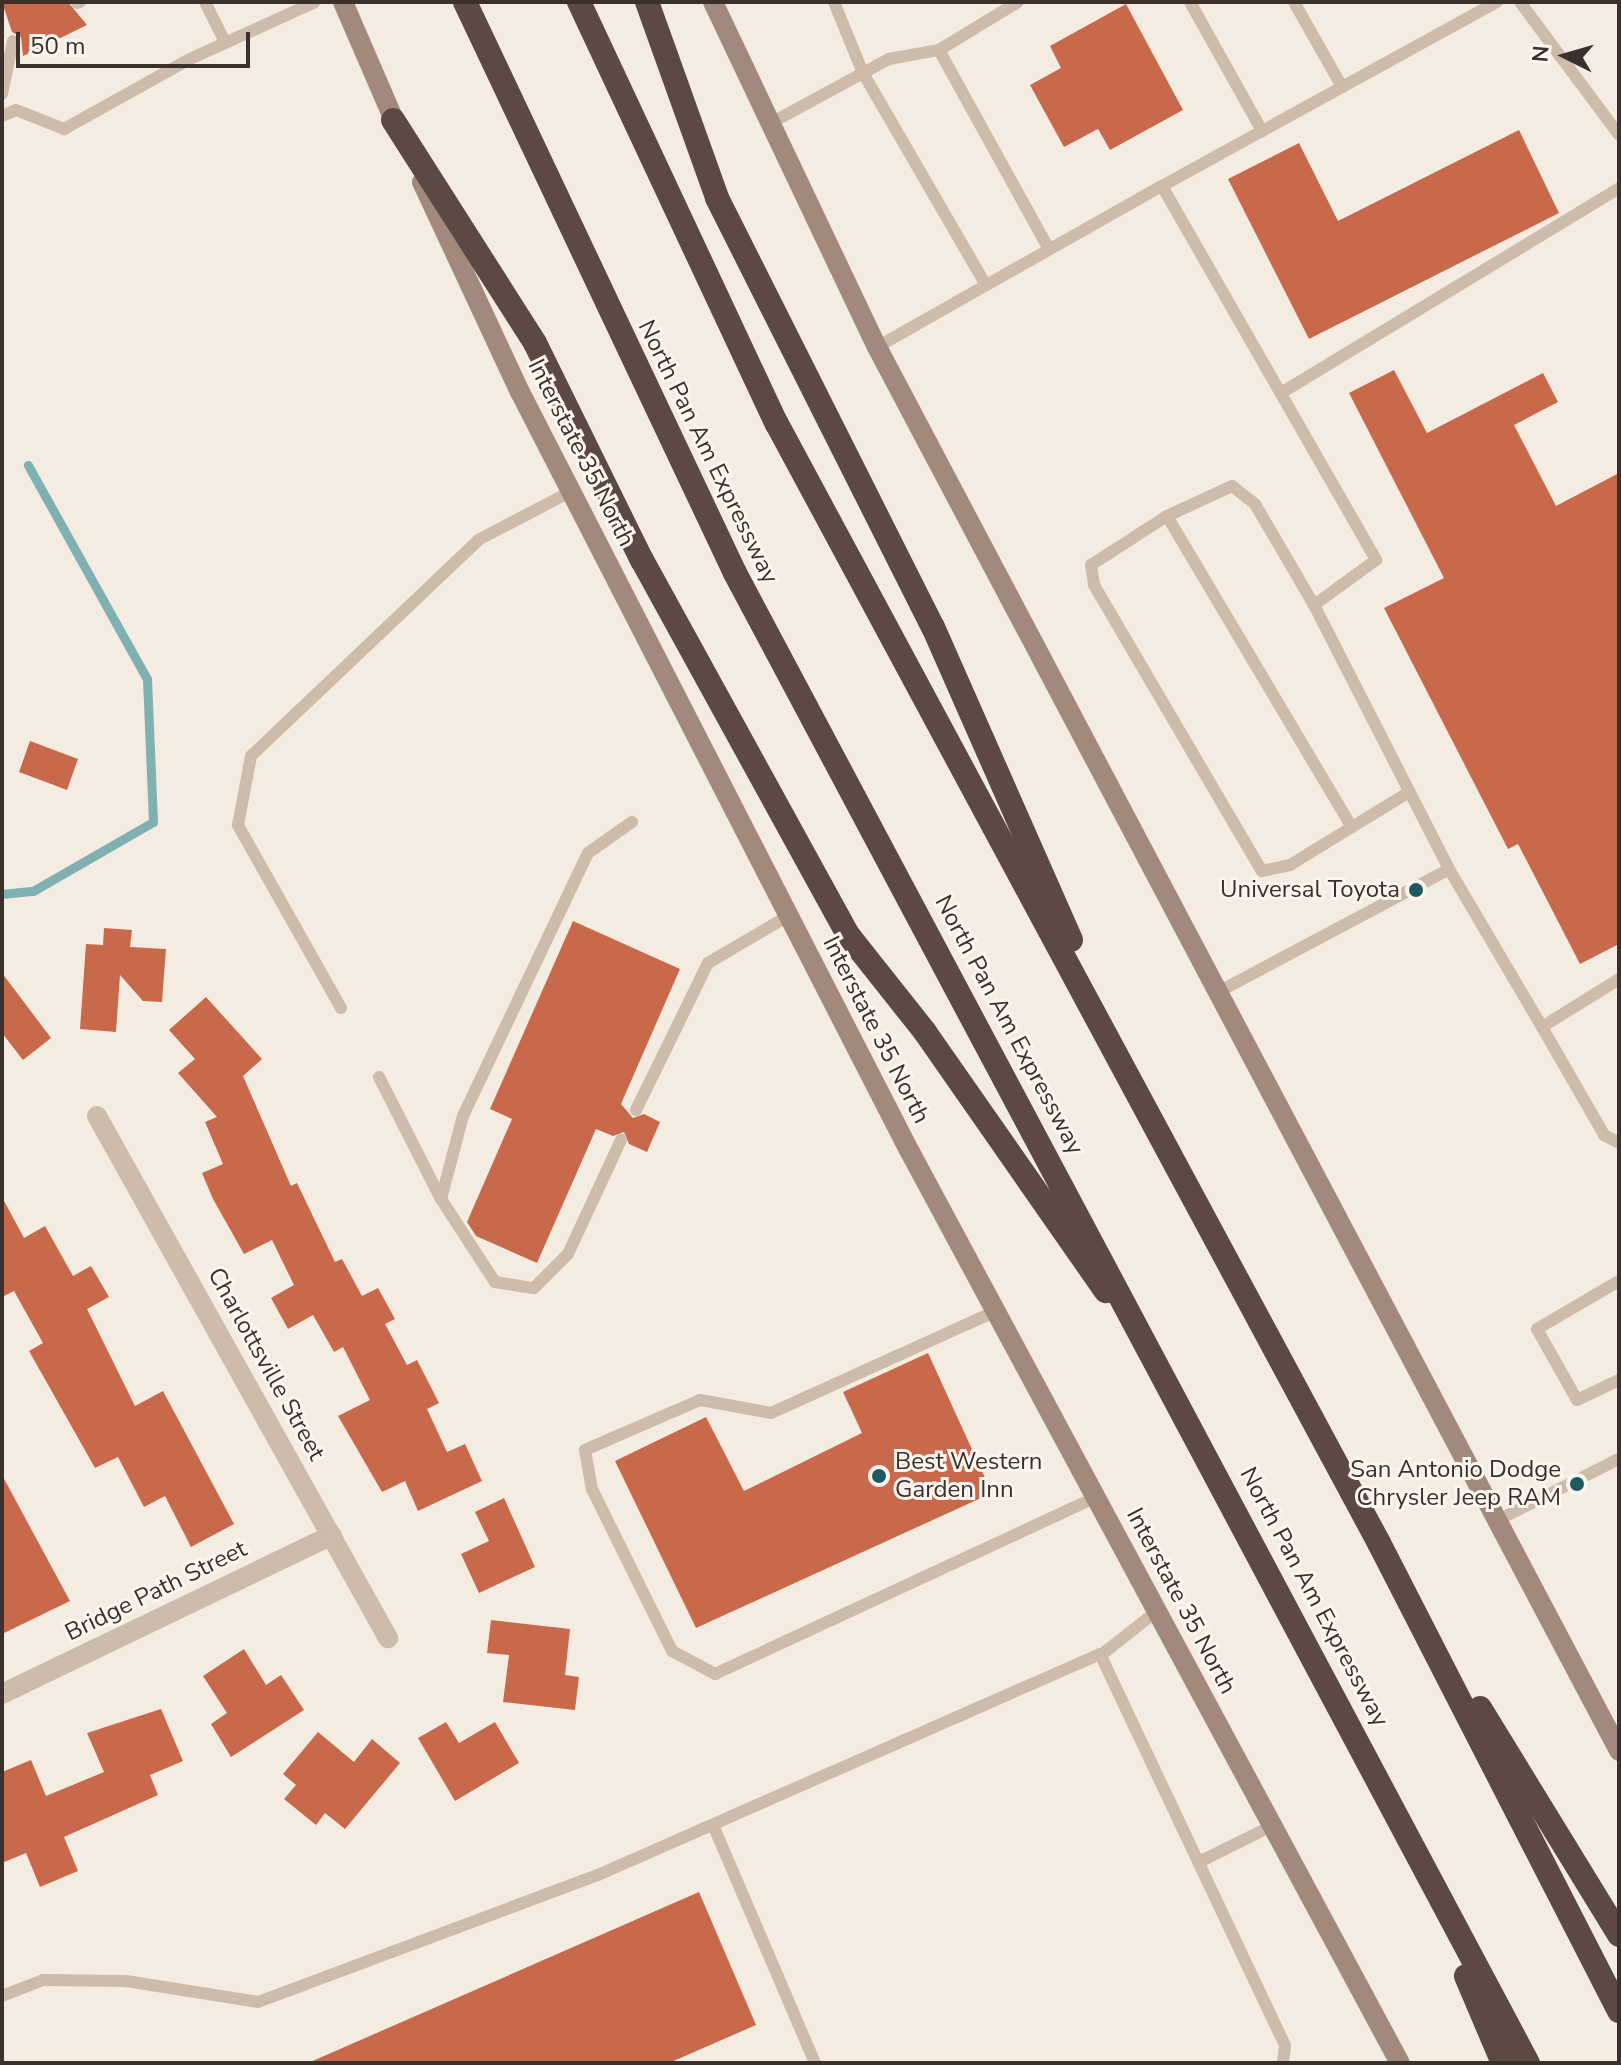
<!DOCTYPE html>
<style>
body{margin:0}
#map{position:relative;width:1621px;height:2065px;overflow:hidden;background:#f4ebe1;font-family:"Nunito Sans",sans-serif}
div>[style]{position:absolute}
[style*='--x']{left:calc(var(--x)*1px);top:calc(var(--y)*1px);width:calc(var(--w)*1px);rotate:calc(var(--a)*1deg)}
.stream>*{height:9px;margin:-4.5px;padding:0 4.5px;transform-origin:4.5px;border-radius:4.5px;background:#7fb0b2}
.building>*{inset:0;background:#c8694b}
.lane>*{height:12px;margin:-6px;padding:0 6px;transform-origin:6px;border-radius:6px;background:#cdbbac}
.street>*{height:20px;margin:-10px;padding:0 10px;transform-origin:10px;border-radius:10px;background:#cdbbac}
.secondary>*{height:20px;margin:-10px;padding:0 10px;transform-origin:10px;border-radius:10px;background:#a18a7d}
.highway>*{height:24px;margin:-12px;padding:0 12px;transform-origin:12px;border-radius:12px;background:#5c4a42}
.dots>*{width:22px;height:22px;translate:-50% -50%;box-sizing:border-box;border:4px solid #fbf5ee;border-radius:50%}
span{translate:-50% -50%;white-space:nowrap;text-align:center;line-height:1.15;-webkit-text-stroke:6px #fbf5ee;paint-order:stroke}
.street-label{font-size:24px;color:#3b302b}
.poi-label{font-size:24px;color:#3b302b}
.right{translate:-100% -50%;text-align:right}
.left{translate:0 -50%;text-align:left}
.frame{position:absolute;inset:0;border:4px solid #3b302b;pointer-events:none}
.north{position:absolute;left:1525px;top:16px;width:80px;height:80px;-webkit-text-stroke:6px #fbf5ee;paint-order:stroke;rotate:275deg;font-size:22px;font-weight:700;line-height:32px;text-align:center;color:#3b302b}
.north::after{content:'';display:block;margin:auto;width:28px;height:36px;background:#3b302b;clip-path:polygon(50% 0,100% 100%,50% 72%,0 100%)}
.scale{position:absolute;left:16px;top:32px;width:234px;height:36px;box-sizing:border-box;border:4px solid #3b302b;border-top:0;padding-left:10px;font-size:24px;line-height:28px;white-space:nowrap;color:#3b302b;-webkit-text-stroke:6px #fbf5ee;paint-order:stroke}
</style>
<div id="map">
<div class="stream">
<div style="--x:2;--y:894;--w:31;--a:-6"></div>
<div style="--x:33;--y:891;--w:138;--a:-29.9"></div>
<div style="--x:153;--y:822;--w:143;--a:-92.4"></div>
<div style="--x:147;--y:679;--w:245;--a:-119.1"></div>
</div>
<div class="building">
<div style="clip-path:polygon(2px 2px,68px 2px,87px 25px,23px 56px,21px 37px,12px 32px)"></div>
<div style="clip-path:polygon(1126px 4px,1183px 110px,1110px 150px,1098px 129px,1064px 147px,1030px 85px,1061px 68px,1050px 46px)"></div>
<div style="clip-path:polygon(1519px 130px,1559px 213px,1309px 339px,1228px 179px,1299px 143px,1338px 221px)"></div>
<div style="clip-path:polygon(1394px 370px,1427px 433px,1543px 373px,1558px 402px,1514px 425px,1556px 506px,1619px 473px,1619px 944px,1580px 964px,1518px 844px,1508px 849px,1384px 608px,1444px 578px,1349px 393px)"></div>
<div style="clip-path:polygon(30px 741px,78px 759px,67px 790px,19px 772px)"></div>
<div style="clip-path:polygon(573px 921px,680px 969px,621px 1104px,633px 1118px,644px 1114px,660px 1122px,647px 1152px,629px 1144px,624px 1132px,613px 1136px,596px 1129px,537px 1263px,476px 1236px,467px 1222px,512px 1119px,490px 1109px)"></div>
<div style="clip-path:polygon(104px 928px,132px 930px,130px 947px,166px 949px,162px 1002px,143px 1001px,120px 975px,116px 1032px,80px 1029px,86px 944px,103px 945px)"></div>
<div style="clip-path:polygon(2px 973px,51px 1038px,23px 1060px,2px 1033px)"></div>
<div style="clip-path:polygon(206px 997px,262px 1059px,243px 1076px,291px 1186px,297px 1183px,335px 1262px,342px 1259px,362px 1296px,378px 1288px,395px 1319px,385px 1324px,407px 1365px,417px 1360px,439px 1403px,427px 1409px,447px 1452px,465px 1444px,482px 1481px,418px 1511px,405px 1481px,382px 1492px,338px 1416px,370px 1400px,343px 1347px,334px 1352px,313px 1315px,288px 1329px,271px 1298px,294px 1285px,272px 1240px,244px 1254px,213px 1199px,202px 1173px,223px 1164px,205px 1122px,217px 1117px,178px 1073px,195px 1059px,169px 1030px)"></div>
<div style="clip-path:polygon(2px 1197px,24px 1238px,45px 1226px,73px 1276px,91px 1266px,109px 1297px,87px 1309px,135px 1406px,163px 1391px,234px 1524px,191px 1547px,165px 1496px,144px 1507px,118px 1457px,95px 1468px,29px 1351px,43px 1343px,14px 1291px,2px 1297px)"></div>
<div style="clip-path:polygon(928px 1353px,992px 1493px,696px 1628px,615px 1461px,706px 1417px,744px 1491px,862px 1433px,843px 1392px)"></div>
<div style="clip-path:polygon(2px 1475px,70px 1601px,2px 1634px)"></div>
<div style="clip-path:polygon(504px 1498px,535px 1567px,479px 1593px,461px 1554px,489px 1541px,475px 1512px)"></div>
<div style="clip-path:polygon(491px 1620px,570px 1629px,565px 1675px,579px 1677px,575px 1710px,503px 1702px,509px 1655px,487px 1653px)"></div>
<div style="clip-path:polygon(244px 1649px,266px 1685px,281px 1675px,304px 1710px,231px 1757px,211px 1724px,227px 1713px,203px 1676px)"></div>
<div style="clip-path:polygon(161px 1709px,183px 1761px,150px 1775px,158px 1795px,64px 1837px,78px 1871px,40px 1887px,26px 1853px,2px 1863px,2px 1772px,31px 1760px,46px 1796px,104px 1772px,87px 1733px)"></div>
<div style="clip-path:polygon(446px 1722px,459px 1743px,495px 1722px,519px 1763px,455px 1801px,418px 1738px)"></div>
<div style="clip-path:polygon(318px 1732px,354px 1762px,372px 1739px,400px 1763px,345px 1829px,325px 1813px,316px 1825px,284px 1799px,296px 1785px,283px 1774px)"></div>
<div style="clip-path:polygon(699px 1892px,756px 2025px,669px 2063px,308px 2063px)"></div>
</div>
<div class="lane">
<div style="--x:205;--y:2;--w:45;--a:63.4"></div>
<div style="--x:834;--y:2;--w:77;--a:67.8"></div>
<div style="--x:863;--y:73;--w:245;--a:59.9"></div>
<div style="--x:1190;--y:2;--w:148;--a:60.8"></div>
<div style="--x:1294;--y:2;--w:98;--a:60.5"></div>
<div style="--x:1520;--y:2;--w:166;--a:53.3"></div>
<div style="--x:77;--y:3;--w:3;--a:-18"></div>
<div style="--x:939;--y:50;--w:227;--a:61.1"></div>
<div style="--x:2;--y:94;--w:54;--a:-78.3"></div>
<div style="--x:2;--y:116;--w:15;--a:-23"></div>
<div style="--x:16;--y:110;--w:52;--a:21.6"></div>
<div style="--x:64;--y:129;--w:144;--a:-29.1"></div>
<div style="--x:190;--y:59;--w:137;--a:-24.5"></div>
<div style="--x:771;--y:123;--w:134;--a:-28.5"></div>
<div style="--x:889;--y:59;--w:51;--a:-10.2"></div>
<div style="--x:939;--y:50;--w:92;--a:-31.3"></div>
<div style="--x:1162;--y:186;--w:382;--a:-28.8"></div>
<div style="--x:877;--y:347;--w:327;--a:-29.5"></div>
<div style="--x:1162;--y:186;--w:431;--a:60.2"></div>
<div style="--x:1376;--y:560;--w:77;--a:144"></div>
<div style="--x:1314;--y:605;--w:297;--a:62.9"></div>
<div style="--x:1281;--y:393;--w:395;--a:-31.2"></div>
<div style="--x:1167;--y:516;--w:360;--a:59.3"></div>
<div style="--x:1314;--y:605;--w:117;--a:-120.3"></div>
<div style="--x:1255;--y:504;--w:29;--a:-142"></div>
<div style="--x:1232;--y:486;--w:72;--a:155.2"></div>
<div style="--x:1167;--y:516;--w:90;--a:147.2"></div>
<div style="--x:1091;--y:565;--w:20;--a:81"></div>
<div style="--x:1094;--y:585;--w:332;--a:59.6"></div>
<div style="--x:1262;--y:871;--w:29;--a:-12"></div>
<div style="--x:1290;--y:865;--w:140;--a:-31.5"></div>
<div style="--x:1220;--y:991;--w:259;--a:-28"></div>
<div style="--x:1449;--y:869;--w:183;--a:59.5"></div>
<div style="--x:1542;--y:1027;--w:91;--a:-31.9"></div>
<div style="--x:341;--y:1008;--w:210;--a:-119.4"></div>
<div style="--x:238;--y:825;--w:70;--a:-79.3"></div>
<div style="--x:251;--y:756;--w:315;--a:-43.5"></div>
<div style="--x:480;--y:539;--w:102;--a:-27.6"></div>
<div style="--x:1542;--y:1027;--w:125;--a:60.1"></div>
<div style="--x:1604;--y:1135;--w:17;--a:28"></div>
<div style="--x:379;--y:1077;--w:137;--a:63.1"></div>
<div style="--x:441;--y:1199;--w:99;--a:57"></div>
<div style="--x:495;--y:1282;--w:39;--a:9"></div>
<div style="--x:534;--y:1288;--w:48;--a:-45"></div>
<div style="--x:568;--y:1254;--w:126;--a:-65.1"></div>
<div style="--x:636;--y:1110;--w:164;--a:-63.9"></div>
<div style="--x:708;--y:963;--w:93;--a:-30.4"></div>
<div style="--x:441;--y:1199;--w:86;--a:-75.2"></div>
<div style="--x:463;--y:1116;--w:291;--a:-64.6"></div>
<div style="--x:588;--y:853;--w:54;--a:-35.2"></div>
<div style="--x:1619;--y:1281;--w:95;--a:149.7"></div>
<div style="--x:1537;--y:1329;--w:81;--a:60.6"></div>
<div style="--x:1577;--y:1400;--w:47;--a:-25.5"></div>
<div style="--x:996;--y:1311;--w:247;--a:155.6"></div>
<div style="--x:771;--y:1413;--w:72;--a:-169.6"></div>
<div style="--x:700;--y:1400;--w:125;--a:156.5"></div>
<div style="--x:585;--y:1450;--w:40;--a:80"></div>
<div style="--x:592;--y:1489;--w:181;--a:63.7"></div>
<div style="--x:672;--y:1651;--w:49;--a:28.1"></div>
<div style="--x:715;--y:1674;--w:420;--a:-24.9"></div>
<div style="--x:1498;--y:1520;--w:136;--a:-26.8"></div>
<div style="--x:1101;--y:1655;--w:71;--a:-38.2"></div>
<div style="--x:713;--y:1825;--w:259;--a:66.8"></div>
<div style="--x:1199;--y:1862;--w:81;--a:-26.3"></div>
<div style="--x:2;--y:1996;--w:44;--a:-21.3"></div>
<div style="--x:43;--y:1980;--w:83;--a:0.7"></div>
<div style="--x:126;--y:1981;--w:134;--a:9"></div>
<div style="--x:258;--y:2002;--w:363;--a:-20.5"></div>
<div style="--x:598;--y:1875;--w:548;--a:-23.76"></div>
<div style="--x:1100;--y:1654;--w:433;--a:64.7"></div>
<div style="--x:1285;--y:2046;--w:17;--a:97"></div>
</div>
<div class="street">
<div style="--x:97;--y:1116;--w:598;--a:60.86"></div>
<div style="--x:2;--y:1694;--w:366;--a:-25.7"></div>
</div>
<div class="secondary">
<div style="--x:343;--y:2;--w:144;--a:66.6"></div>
<div style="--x:713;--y:2;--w:382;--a:64.6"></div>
<div style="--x:877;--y:347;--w:1588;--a:62.14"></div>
<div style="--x:422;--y:182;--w:232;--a:65"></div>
<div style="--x:520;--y:392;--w:854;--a:62.84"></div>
<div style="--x:910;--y:1152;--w:1034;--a:61.73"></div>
</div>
<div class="highway">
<div style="--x:465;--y:2;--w:632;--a:64.69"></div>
<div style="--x:735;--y:573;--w:1688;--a:61.98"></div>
<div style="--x:579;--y:2;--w:466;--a:64.9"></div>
<div style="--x:777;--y:424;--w:1271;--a:61.72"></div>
<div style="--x:1379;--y:1543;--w:526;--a:62.85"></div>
<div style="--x:647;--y:2;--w:208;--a:70.3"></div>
<div style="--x:717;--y:198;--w:480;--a:63.3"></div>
<div style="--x:933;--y:627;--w:342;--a:66.2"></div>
<div style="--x:393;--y:120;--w:264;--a:57.5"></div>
<div style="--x:535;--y:343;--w:242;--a:63.8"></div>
<div style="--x:642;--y:560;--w:429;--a:61.2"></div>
<div style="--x:849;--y:936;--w:122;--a:51.6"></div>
<div style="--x:925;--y:1032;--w:316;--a:55.1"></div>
<div style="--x:1480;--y:1708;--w:266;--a:58.5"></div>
<div style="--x:1466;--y:1976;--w:95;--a:67"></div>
</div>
<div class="dots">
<div style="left:1416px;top:890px;background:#1f5a5e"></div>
<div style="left:879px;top:1476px;background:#1f5a5e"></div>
<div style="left:1577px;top:1484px;background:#1f5a5e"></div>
</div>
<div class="street-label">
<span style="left:708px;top:452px;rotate:64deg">North Pan Am Expressway</span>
<span style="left:581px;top:453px;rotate:63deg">Interstate 35 North</span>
<span style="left:1009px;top:1025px;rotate:62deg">North Pan Am Expressway</span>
<span style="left:876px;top:1030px;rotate:63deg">Interstate 35 North</span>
<span style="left:266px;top:1364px;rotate:61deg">Charlottsville Street</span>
<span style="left:156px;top:1591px;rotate:-26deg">Bridge Path Street</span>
<span style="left:1314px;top:1597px;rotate:62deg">North Pan Am Expressway</span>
<span style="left:1181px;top:1601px;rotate:62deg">Interstate 35 North</span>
</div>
<div class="poi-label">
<span class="right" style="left:1400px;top:890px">Universal Toyota</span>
<span class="left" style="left:895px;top:1476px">Best Western<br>Garden Inn</span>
<span class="right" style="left:1561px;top:1484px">San Antonio Dodge<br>Chrysler Jeep RAM</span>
</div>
<div class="frame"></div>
<div class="north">N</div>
<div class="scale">50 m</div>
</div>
